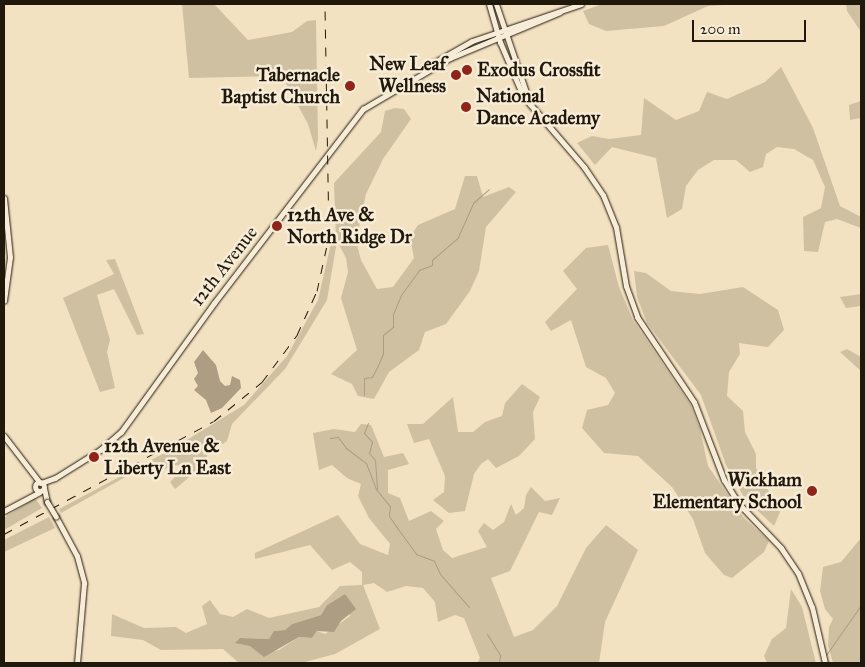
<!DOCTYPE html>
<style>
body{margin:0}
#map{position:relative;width:865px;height:667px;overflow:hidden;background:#f3e2c1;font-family:"IM FELL Great Primer",serif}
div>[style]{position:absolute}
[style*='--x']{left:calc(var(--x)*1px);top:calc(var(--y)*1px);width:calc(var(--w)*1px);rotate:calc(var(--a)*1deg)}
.green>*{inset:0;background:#cfc0a2}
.water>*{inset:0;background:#ac9d83}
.stream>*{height:1px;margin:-0.5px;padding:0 0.5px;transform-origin:0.5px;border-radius:0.5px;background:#ac9d83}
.roads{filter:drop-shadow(0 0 1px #21180c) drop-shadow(0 0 1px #21180c)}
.secondary>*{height:5px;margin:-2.5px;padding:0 2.5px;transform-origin:2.5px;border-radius:2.5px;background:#f7ecd7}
.secondary>.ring{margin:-2.5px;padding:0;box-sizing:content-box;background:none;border:5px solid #f7ecd7;border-radius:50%}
.rail>*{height:1px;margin-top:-0.5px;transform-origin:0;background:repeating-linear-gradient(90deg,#21180c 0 9px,transparent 0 18px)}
.bridges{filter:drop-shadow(0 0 1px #21180c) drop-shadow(0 0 1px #21180c)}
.secondary-bridge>*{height:5px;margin:-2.5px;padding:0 2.5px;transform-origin:2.5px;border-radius:2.5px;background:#f7ecd7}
.dots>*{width:14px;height:14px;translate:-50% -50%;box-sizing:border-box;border:2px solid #f7ecd7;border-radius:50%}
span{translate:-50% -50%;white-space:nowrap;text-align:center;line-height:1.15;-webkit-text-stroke:5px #f7ecd7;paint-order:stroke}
.poi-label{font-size:19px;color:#21180c;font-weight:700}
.right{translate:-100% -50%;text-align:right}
.left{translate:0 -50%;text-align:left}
.street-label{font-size:19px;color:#21180c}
.frame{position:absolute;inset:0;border:5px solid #21180c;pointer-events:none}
.scale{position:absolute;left:692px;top:20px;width:114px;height:22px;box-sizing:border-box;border:2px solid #21180c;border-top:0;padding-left:6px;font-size:15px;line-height:18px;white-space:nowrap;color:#21180c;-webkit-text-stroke:4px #f7ecd7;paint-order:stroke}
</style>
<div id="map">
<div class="green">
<div style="clip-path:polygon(182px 4px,214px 4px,248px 40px,292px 32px,307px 21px,316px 20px,318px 139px,316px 151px,308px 124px,282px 76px,189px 78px)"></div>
<div style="clip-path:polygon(602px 4px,739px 4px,708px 6px,664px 26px,606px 31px,589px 24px,583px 11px)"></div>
<div style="clip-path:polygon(846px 4px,861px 4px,861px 32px,847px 11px)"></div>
<div style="clip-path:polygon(781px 67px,813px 128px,840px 206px,861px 217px,861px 228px,837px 219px,825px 222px,818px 252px,804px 251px,803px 217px,821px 208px,825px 187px,813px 160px,794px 149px,777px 147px,766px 154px,763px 167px,750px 172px,736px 160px,714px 160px,698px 170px,686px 186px,682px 209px,667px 218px,656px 158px,612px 147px,595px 165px,577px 143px,592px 136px,609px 139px,641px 135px,644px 98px,676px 120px,699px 111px,707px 92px,727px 99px,765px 82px)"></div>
<div style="clip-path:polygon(861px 101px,861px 118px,850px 120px,849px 105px)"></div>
<div style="clip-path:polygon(395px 108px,404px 109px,411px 119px,383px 159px,366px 194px,356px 241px,361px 260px,377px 289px,393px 287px,414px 258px,410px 237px,418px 225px,455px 209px,465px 176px,477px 176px,483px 197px,509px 187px,516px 192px,486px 227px,479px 271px,470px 291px,446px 324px,425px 332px,419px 350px,389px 372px,374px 399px,358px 396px,352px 384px,331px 374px,357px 350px,341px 298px,348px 272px,346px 258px,337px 241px,327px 300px,285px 369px,232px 424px,227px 441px,208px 453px,204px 465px,175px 489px,170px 482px,186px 466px,176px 465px,154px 473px,147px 465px,61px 513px,59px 509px,172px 449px,244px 405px,287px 356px,318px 300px,332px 239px,336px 240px,334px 183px,381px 132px,385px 111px)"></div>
<div style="clip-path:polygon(608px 245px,619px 287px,633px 320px,690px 404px,700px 429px,708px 466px,743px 517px,769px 541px,764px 552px,732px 578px,724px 575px,705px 553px,693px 519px,672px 487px,638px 456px,604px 453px,582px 428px,587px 410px,608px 405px,615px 393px,606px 378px,586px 367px,571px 320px,551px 331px,545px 322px,577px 289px,563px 271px,586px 248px)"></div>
<div style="clip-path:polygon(115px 259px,144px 334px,137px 335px,114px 289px,97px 295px,110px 340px,107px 352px,115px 388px,100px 392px,63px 298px,114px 274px,106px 260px)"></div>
<div style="clip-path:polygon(634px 271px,646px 273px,671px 291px,700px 294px,743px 287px,778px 310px,784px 330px,768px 347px,739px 343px,740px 354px,729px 372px,727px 396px,743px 411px,745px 432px,756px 454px,756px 468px,780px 512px,774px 526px,745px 499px,726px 465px,701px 395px,647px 323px,637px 297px)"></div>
<div style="clip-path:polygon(861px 294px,861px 306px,846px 308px,840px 297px)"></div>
<div style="clip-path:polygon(847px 349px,861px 357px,861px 371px,840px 352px)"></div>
<div style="clip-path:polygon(522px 384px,540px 397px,533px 412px,535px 439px,519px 456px,496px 468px,488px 459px,481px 464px,474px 474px,465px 511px,449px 513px,433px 500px,444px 492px,445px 476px,429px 439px,414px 443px,407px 424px,423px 424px,453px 397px,458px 432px,473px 432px,485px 422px,502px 416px,505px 403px)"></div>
<div style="clip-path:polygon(evenodd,361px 424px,371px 425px,384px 457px,403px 453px,409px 464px,388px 470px,388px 493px,400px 498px,409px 521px,431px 511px,444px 521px,436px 529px,443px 550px,452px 558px,487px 547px,478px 531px,484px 523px,493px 530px,504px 522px,511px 504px,516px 515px,524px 508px,526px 495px,531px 487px,545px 501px,560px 498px,552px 515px,539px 512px,510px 571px,491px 578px,514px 637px,533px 630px,557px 606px,586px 548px,606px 525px,638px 550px,605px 622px,599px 663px,477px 663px,480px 658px,464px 618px,455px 615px,438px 622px,435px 602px,423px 588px,406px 586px,387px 592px,374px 583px,363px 585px,380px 629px,335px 654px,301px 663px,239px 663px,223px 649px,161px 650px,143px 640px,111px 636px,112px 614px,144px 628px,176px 627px,186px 633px,207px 624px,202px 606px,210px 600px,220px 614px,233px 617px,247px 609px,269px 618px,319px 607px,340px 586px,362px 585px,362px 572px,350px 562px,332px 570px,310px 545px,255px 559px,255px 553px,338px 515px,360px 544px,388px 555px,390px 544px,369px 518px,358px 496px,361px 484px,347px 478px,332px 465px,319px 470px,313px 433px,334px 429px,355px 432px,361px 424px,345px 594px,350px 616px,325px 634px,317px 631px,312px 638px,299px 637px,279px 650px,268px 652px,240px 638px,269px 639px,275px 631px,285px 630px,292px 624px,321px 615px,327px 605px,345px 594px)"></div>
<div style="clip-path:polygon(35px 498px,42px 508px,4px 530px,4px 518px)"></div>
<div style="clip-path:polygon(49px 517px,55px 528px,4px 552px,4px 540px)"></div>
<div style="clip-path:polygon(861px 538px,861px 663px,833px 663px,828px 645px,829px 627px,833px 619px,825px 609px,820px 591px,823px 567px,841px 562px)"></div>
<div style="clip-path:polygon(791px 589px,802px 607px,816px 663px,767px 663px,764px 656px,772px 639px,786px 628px)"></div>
</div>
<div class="water">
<div style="clip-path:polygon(203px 350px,216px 365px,220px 381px,225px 386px,230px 385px,232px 376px,240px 380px,241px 388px,222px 408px,211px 413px,206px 400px,194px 390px,198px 386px,194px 379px,198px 373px,194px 362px)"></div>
<div style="clip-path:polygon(345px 594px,356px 609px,341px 621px,334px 632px,317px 631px,312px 638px,299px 637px,264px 657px,250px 646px,235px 643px,240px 638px,269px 639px,274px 631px,285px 630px,292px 624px,321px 615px,327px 605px)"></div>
</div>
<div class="stream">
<div style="--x:364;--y:395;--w:17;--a:-90"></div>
<div style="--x:364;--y:378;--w:8;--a:-7"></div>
<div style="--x:372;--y:377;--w:13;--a:-63"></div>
<div style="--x:378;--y:365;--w:12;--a:-66"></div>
<div style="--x:383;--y:354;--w:19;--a:-90"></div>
<div style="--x:383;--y:335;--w:13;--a:-39"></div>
<div style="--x:393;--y:327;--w:13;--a:-90"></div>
<div style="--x:393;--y:314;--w:21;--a:-67"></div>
<div style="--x:401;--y:295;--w:31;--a:-54"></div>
<div style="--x:419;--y:270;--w:14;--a:-21"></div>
<div style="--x:432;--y:265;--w:5;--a:-90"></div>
<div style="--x:432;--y:260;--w:35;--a:-41"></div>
<div style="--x:458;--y:237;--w:37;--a:-66"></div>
<div style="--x:473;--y:203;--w:21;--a:-41"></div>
<div style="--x:368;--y:423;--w:11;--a:112"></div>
<div style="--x:364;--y:433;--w:12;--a:48"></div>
<div style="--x:372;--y:442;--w:11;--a:105"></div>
<div style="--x:369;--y:453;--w:9;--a:49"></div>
<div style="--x:375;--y:460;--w:29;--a:86"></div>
<div style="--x:330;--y:438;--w:8;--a:-7"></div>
<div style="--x:338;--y:437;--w:14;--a:54"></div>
<div style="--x:346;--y:448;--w:25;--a:37"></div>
<div style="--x:366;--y:463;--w:28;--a:69"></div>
<div style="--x:376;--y:489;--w:22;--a:51"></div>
<div style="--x:390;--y:506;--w:10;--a:96"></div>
<div style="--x:389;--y:516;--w:16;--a:55"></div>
<div style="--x:398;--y:529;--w:31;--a:54"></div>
<div style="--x:416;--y:554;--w:19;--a:21"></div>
<div style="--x:434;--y:561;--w:14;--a:65"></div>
<div style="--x:440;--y:574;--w:44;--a:48.7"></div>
<div style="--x:487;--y:634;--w:25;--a:58"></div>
<div style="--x:500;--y:655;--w:8;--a:97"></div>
<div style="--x:826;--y:655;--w:61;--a:-55"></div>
</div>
<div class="roads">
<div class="secondary">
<div style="--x:489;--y:4;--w:40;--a:74"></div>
<div style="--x:500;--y:42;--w:59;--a:66.9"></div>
<div style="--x:523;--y:96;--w:94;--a:49.3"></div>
<div style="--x:584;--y:167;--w:34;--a:56"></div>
<div style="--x:603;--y:195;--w:35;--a:68"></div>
<div style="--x:616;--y:227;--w:60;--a:80.4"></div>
<div style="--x:626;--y:286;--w:33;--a:70"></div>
<div style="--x:637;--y:317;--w:102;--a:56.2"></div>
<div style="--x:694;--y:402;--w:84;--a:69"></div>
<div style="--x:724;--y:480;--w:28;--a:58"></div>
<div style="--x:739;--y:504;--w:61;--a:46.3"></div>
<div style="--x:781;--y:548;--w:30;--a:56"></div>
<div style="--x:798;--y:573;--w:37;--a:68"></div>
<div style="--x:812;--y:607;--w:57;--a:76.9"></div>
<div style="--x:496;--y:4;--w:106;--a:71.2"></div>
<div style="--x:423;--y:69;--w:56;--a:-29.7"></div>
<div style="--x:472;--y:41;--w:115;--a:-18.7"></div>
<div style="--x:4;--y:198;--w:59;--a:84.2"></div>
<div style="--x:10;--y:257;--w:44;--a:97.8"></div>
<div style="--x:4;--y:436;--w:59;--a:52.5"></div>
<div class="ring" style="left:35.5px;top:482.5px;width:4px;height:4px"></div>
<div style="--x:41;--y:483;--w:15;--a:-20"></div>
<div style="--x:55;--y:478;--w:53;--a:-31.9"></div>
<div style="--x:100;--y:450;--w:28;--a:-41"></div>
<div style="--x:121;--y:432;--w:159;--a:-54.2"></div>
<div style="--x:214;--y:303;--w:245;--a:-52.5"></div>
<div style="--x:363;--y:109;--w:101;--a:-30.4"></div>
<div style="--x:450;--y:58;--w:119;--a:-22.7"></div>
<div style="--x:44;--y:488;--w:14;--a:78"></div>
<div style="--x:4;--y:511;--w:40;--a:-28"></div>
<div style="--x:56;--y:517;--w:44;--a:61.7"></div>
<div style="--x:77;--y:556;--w:28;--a:75"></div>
<div style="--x:84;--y:583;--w:80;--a:95"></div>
</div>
</div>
<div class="rail">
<div style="--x:4;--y:534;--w:238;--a:-28.3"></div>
<div style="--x:214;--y:421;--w:62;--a:-39.1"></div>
<div style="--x:262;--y:382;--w:59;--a:-53.3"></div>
<div style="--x:297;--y:335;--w:48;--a:-65.6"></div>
<div style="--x:317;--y:291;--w:56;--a:-77.7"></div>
<div style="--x:329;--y:236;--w:232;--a:-91"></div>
</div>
<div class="bridges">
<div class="secondary-bridge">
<div style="--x:47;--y:502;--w:17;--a:59"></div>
</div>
</div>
<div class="dots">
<div style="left:467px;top:70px;background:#8f2418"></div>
<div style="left:456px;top:75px;background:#8f2418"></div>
<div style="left:350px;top:86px;background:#8f2418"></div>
<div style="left:466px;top:107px;background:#8f2418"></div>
<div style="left:277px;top:226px;background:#8f2418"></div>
<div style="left:94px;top:457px;background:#8f2418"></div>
<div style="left:812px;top:491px;background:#8f2418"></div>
</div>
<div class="poi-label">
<span class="right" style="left:446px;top:75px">New Leaf<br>Wellness</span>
<span class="left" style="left:477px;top:70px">Exodus Crossfit</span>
<span class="right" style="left:340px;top:86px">Tabernacle<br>Baptist Church</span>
<span class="left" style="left:476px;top:107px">National<br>Dance Academy</span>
<span class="left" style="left:287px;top:226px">12th Ave &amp;<br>North Ridge Dr</span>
<span class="left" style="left:104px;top:457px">12th Avenue &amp;<br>Liberty Ln East</span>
<span class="right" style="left:802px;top:491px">Wickham<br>Elementary School</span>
</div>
<div class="street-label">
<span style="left:224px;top:266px;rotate:-52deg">12th Avenue</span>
</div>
<div class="frame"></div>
<div class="scale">200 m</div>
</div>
